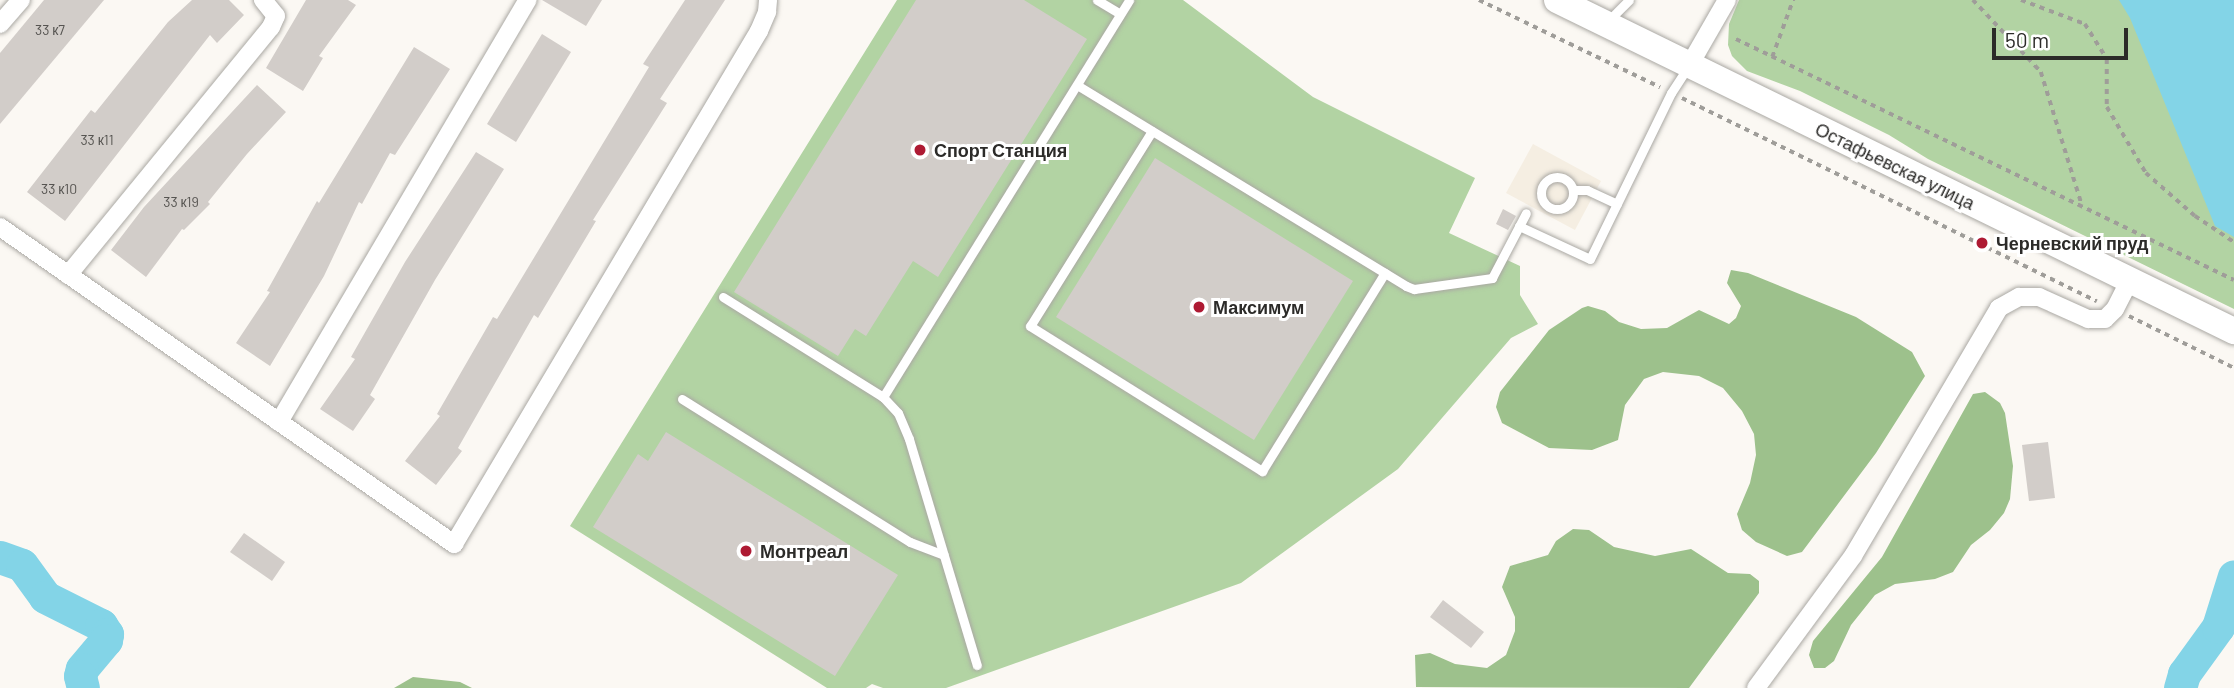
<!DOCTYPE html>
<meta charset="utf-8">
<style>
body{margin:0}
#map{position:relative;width:2234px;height:688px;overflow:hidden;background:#fbf8f3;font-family:Barlow,sans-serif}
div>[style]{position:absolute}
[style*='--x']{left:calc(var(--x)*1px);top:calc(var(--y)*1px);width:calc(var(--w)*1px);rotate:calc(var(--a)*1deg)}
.built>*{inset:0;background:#f5eee2}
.green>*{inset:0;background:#b2d3a3}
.forest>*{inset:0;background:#9dc18c}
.water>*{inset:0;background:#83d4e7}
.river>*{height:33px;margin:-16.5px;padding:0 16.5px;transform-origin:16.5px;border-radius:16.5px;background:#83d4e7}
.building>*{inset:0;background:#d2cdc9}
.path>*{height:3.5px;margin-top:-1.75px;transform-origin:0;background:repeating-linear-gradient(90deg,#9f9d99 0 5px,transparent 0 10px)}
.roads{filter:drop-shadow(0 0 2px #aaa8a3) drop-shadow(0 0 2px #aaa8a3)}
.lane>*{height:9px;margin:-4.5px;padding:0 4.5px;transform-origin:4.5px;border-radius:4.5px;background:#fff}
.lane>.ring{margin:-4.5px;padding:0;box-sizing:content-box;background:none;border:9px solid #fff;border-radius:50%}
.street>*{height:18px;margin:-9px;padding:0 9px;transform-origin:9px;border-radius:9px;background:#fff}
.secondary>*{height:26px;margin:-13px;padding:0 13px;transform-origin:13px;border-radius:13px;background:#fff}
.dots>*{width:19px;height:19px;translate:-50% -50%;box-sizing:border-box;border:4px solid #fff;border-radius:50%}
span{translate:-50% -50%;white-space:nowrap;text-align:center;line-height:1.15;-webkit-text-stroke:6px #fff;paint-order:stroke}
.number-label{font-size:14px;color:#565451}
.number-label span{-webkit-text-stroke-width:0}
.poi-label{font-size:18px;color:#2c2b29;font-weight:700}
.left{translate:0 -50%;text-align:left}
.street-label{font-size:18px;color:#2c2b29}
.scale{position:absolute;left:1992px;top:28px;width:136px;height:32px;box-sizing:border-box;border:4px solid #2c2b29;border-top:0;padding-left:9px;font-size:21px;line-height:24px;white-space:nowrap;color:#2c2b29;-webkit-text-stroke:5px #fff;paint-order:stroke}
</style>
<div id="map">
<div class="built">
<div style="clip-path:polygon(1533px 144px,1601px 181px,1575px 230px,1506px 193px)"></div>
</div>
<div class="green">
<div style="clip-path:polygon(897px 0,1183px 0,1313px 97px,1475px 178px,1449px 233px,1520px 266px,1520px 295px,1538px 324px,1511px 338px,1398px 469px,1241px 583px,946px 688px,883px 688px,872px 684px,866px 688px,827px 688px,570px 526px)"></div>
<div style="clip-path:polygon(1739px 0,2234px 0,2234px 309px,1928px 159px,1889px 135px,1800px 91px,1747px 71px,1732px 56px,1728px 45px,1729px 24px)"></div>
</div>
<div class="forest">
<div style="clip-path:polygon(1731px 270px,1748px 273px,1856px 317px,1912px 352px,1925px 376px,1876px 453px,1802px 552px,1787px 556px,1756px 542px,1742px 530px,1737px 514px,1750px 483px,1756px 455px,1754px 434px,1742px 411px,1723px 388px,1699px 376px,1663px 372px,1644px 379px,1625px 405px,1618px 440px,1592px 450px,1549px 448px,1502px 423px,1496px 407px,1500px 392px,1549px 330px,1582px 308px,1588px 306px,1605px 311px,1619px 322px,1641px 329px,1667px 328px,1699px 310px,1729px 324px,1736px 318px,1741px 306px,1727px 283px)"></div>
<div style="clip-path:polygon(1985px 392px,2000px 403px,2005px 413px,2013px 466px,2010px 499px,2004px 513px,1990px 530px,1971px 545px,1953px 572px,1935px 579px,1895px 584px,1875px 595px,1851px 625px,1834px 661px,1825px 668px,1814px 668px,1809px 655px,1813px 641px,1882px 557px,1973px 394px)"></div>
<div style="clip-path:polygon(1573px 529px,1589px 530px,1614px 547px,1655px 556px,1691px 549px,1728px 573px,1750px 574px,1759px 581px,1759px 593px,1689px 688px,1416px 687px,1415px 655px,1430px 653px,1455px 664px,1487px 668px,1506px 655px,1515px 631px,1515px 617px,1502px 587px,1510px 566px,1548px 555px,1556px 541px)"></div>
<div style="clip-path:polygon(413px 677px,460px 682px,472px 688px,394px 688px)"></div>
</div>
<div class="water">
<div style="clip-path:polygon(2119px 0,2234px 0,2234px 237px,2215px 226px,2130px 18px)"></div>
</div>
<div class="river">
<div style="--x:0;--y:557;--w:23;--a:20"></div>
<div style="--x:22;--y:565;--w:39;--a:54"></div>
<div style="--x:45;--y:597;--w:63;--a:26.6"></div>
<div style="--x:101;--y:625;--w:11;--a:56"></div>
<div style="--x:107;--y:634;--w:6;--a:99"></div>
<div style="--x:106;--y:640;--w:38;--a:130"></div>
<div style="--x:82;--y:669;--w:7;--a:106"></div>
<div style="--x:80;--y:676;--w:12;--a:76"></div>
<div style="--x:2180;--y:688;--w:15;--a:-74"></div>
<div style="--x:2184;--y:674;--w:58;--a:-54.1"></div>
<div style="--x:2218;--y:627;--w:53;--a:-72.6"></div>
</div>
<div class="building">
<div style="clip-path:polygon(44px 0,104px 0,0 124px,0 53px)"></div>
<div style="clip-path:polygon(192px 0,229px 0,244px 15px,217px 43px,210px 35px,65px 221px,27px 192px,91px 110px,95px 113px,168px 22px)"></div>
<div style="clip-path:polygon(306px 0,348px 0,356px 5px,319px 56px,323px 58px,303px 91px,266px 68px)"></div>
<div style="clip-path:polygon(542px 0,602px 0,586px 26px)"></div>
<div style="clip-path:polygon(685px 0,725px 0,660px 99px,667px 103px,593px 220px,596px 221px,538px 318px,534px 315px,458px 448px,462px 451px,436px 485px,405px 461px,440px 416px,437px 414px,493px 317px,497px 319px,649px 67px,643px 64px)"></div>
<div style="clip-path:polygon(916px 0,1024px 0,1087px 39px,938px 277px,913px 261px,866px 336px,855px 329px,838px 356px,734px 292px)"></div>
<div style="clip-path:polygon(542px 34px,571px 52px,516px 142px,487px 124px)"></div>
<div style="clip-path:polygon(414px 47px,450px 69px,395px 155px,390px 153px,362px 204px,359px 202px,324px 276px,270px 366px,236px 343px,270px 292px,267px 291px,317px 201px,319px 203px)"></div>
<div style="clip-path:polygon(257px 85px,286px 112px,247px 154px,208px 202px,210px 204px,184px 230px,182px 229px,146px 277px,111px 250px,144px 207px)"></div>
<div style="clip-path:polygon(476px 152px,504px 169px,435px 280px,370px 395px,375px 399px,353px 431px,320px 409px,355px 359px,351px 357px,405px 262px)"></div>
<div style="clip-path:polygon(1155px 158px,1353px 281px,1254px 440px,1056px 317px)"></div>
<div style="clip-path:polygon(1503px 209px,1516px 216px,1508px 230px,1496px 224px)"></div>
<div style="clip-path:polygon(666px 432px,898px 575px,835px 676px,593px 527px,638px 454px,648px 461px)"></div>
<div style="clip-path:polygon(2048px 442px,2055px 498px,2029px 501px,2022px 445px)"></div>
<div style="clip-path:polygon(244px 533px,285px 562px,272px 581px,230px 552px)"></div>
<div style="clip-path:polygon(1443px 600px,1484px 632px,1471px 648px,1430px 617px)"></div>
</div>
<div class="path">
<div style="--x:1479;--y:0;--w:201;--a:25.7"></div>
<div style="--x:1973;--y:0;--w:99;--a:46.6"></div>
<div style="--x:2041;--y:72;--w:139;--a:72.9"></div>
<div style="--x:2021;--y:0;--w:68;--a:20.6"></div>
<div style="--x:2085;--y:24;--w:41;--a:57.8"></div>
<div style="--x:2107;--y:59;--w:48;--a:90"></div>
<div style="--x:2107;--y:107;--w:77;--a:59.4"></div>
<div style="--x:2146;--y:173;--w:65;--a:41.3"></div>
<div style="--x:2195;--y:216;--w:47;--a:33.7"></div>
<div style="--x:1736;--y:39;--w:553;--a:25.82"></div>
<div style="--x:1772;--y:57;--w:61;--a:-69.8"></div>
<div style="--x:1682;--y:98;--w:462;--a:26.1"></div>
<div style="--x:2129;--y:316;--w:117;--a:26.3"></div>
</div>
<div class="roads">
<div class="lane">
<div style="--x:1097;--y:0;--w:27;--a:31"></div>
<div style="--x:1609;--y:20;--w:28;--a:-45"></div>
<div style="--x:1077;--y:85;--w:386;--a:31.4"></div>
<div style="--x:1406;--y:286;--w:9;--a:21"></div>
<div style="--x:1414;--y:289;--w:79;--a:-8"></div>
<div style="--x:1492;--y:278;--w:73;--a:-62.4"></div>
<div style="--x:1152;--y:131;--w:230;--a:122"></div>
<div style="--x:1030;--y:326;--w:274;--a:32"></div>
<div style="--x:1262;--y:471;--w:233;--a:-58.2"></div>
<div class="ring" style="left:1541px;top:177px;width:23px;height:23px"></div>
<div style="--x:1573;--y:190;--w:14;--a:0"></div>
<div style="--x:1587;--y:190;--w:33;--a:25"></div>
<div style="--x:1519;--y:226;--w:78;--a:24.9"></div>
<div style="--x:1590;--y:259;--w:185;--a:-64"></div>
<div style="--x:1671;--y:93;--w:30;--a:-57"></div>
<div style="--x:723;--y:297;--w:189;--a:32"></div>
<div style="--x:883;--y:397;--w:22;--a:47"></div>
<div style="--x:898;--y:413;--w:28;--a:67"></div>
<div style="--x:909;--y:439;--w:236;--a:73.3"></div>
<div style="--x:883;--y:397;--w:467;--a:-58.2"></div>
<div style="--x:682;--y:399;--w:269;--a:32.1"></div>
<div style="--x:910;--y:542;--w:36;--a:21"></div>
</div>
<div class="street">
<div style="--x:0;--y:24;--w:32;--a:-49"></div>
<div style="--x:1689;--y:66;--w:76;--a:-60.1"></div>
<div style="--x:0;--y:227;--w:554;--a:34.92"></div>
<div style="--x:454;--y:544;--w:597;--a:-59.27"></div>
<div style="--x:759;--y:31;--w:21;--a:-67"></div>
<div style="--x:767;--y:12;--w:12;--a:-85"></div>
<div style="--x:68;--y:275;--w:320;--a:-50.7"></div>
<div style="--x:271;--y:27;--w:12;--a:-66"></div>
<div style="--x:276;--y:16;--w:21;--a:-129"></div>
<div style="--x:279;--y:422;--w:490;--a:-59.5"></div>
<div style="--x:1756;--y:688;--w:164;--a:-53.7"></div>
<div style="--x:1853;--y:556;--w:288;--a:-59.5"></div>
<div style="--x:1999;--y:308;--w:23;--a:-29"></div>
<div style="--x:2019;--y:297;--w:20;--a:0"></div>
<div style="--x:2039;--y:297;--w:54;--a:24.2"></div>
<div style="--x:2088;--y:319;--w:17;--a:0"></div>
<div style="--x:2105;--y:319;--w:14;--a:-45"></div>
<div style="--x:2115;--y:309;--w:33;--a:-63"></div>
</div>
<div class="secondary">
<div style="--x:1557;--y:0;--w:754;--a:26.06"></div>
</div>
</div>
<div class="dots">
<div style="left:920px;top:150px;background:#ae1a33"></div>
<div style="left:1982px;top:243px;background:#ae1a33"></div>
<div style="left:1199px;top:307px;background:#ae1a33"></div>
<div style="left:746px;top:551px;background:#ae1a33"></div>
</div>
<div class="number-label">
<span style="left:50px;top:30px">33 к7</span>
<span style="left:97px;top:140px">33 к11</span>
<span style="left:59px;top:189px">33 к10</span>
<span style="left:181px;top:202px">33 к19</span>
</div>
<div class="poi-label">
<span class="left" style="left:934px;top:150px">Спорт Станция</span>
<span class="left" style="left:1996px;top:243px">Черневский пруд</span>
<span class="left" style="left:1213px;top:307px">Максимум</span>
<span class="left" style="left:760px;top:551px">Монтреал</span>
</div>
<div class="street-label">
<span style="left:1895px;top:166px;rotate:26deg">Остафьевская улица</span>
</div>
<div class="scale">50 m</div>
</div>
